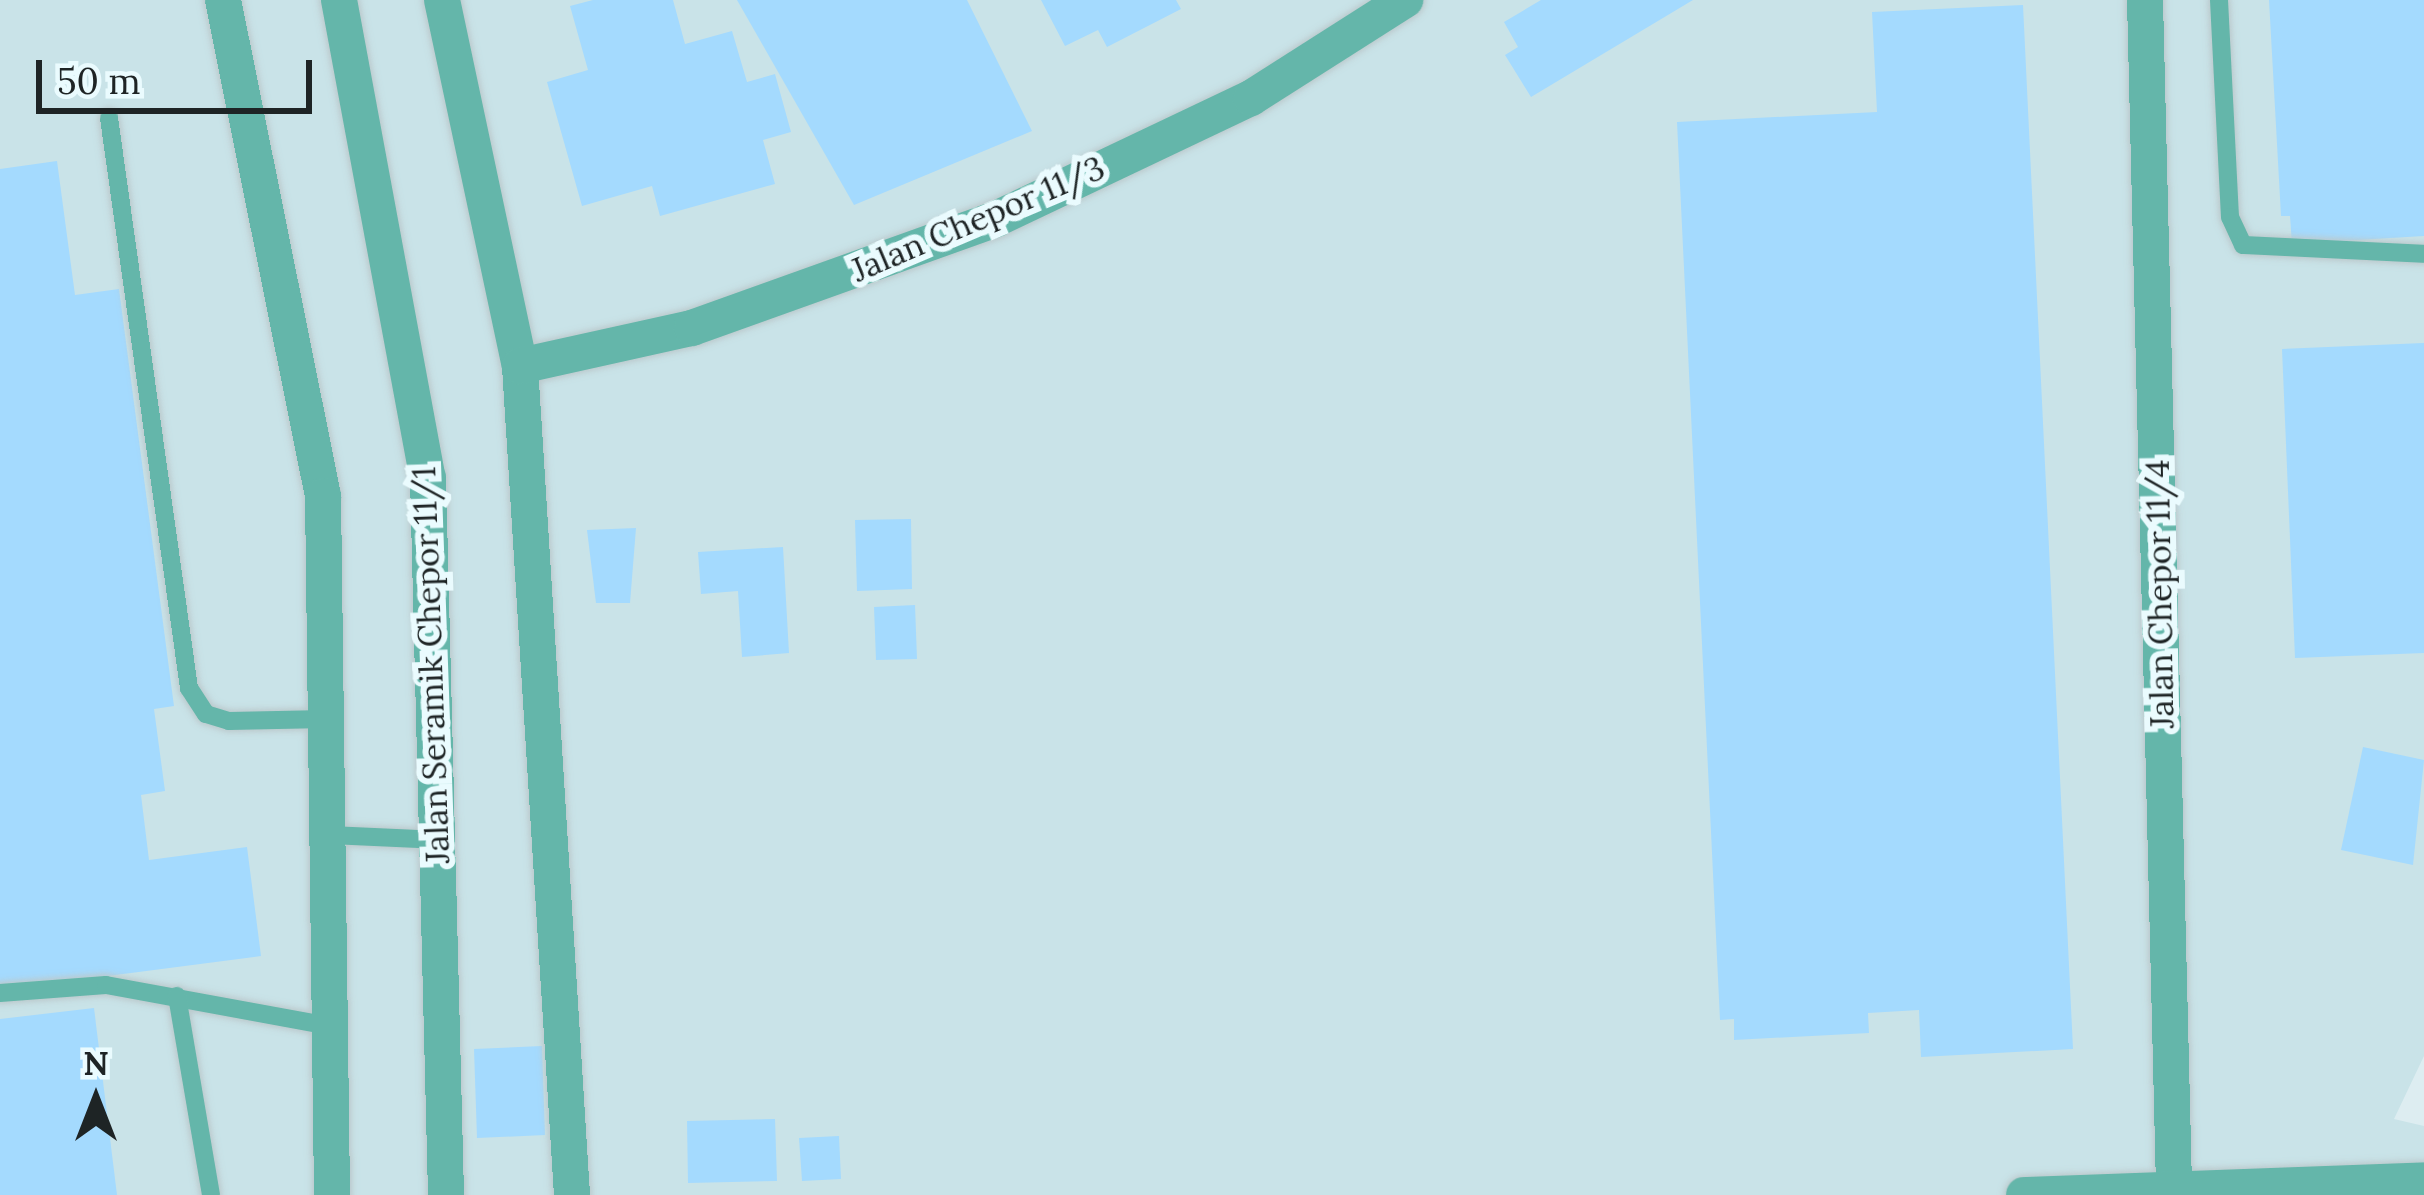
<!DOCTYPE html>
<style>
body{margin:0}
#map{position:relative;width:2424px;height:1195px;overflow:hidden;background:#ddedf1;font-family:Lora,serif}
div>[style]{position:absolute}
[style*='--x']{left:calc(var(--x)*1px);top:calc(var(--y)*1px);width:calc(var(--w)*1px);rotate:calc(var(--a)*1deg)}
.built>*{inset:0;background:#c9e3e8}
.building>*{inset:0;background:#a4dafe}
.roads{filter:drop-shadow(0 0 3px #bbc9cc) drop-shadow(0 0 3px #bbc9cc)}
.lane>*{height:18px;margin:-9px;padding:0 9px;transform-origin:9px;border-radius:9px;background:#64b6aa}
.street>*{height:36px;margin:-18px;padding:0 18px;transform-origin:18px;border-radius:18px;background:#64b6aa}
span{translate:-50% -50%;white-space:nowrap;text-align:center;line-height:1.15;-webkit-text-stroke:12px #eafbfe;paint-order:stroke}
.street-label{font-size:33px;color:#1e2425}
.north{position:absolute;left:36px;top:1039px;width:120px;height:120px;-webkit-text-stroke:9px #eafbfe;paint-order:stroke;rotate:0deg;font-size:33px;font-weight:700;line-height:48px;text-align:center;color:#1e2425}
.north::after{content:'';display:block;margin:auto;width:42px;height:54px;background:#1e2425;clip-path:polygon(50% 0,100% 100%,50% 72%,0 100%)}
.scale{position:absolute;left:36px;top:60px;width:276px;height:54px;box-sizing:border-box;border:6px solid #1e2425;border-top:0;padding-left:15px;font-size:36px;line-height:42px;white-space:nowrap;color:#1e2425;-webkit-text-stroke:9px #eafbfe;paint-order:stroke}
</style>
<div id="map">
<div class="built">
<div style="clip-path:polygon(0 0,2424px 0,2424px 1056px,2394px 1119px,2424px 1126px,2424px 1195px,0 1195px)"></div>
</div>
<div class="building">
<div style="clip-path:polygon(593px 0,673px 0,685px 44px,732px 31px,747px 82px,775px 74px,791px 132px,763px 140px,775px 184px,660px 216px,652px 186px,582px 206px,547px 82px,588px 70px,570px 6px)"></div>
<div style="clip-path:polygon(737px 0,967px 0,1032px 131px,854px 205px)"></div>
<div style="clip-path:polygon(1041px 0,1176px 0,1181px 9px,1107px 47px,1098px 30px,1065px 46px)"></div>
<div style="clip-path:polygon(1541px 0,1693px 0,1531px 97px,1505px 55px,1518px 47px,1504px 22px)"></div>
<div style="clip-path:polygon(2269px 0,2424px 0,2424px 236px,2292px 244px,2290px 216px,2281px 216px)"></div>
<div style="clip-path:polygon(2023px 5px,2073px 1049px,1921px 1057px,1919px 1010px,1868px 1013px,1869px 1033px,1734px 1040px,1734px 1019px,1720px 1020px,1677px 122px,1877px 112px,1872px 12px)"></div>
<div style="clip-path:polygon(57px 161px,75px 295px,119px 289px,174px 706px,154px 709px,165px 791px,141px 795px,149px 860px,247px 847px,261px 956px,0 990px,0 169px)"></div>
<div style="clip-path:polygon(2424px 343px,2424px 653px,2295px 658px,2282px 349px)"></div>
<div style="clip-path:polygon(911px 519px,912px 589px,857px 591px,855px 520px)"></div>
<div style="clip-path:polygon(636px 528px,630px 603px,596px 603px,587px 530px)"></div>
<div style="clip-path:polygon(783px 547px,789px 653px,742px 657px,738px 591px,701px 594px,698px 552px)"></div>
<div style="clip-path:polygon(915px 605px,917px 659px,876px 660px,874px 607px)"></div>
<div style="clip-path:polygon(2363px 747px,2424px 760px,2413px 865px,2341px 850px)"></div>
<div style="clip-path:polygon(94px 1008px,117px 1195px,0 1195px,0 1019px)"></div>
<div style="clip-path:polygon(542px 1046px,545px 1135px,477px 1138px,474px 1049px)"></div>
<div style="clip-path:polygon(775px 1119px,777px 1181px,688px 1183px,687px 1121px)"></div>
<div style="clip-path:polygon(839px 1136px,841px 1179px,802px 1181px,799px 1138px)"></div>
</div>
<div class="roads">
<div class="lane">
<div style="--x:2219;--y:0;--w:217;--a:87.1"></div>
<div style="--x:2230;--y:217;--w:31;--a:65"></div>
<div style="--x:2243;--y:245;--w:181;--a:2.8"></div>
<div style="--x:109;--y:118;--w:576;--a:82.01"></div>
<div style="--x:189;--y:688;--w:31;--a:57"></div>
<div style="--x:206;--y:714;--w:24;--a:17"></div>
<div style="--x:229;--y:721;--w:97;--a:-1.2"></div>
<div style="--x:328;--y:835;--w:109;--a:2.6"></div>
<div style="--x:0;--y:993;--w:106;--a:-4.3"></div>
<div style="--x:106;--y:985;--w:228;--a:10.4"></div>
<div style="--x:177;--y:996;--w:202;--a:80.3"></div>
</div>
<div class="street">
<div style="--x:223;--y:0;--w:506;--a:78.6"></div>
<div style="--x:323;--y:496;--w:699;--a:89.26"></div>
<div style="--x:339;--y:0;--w:486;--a:79.5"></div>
<div style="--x:428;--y:478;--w:717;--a:88.56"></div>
<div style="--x:442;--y:0;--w:374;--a:78"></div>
<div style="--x:520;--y:366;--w:831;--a:86.41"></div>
<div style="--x:2145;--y:0;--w:1188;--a:88.6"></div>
<div style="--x:520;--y:366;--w:176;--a:-12.5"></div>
<div style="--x:692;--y:328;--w:323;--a:-19.7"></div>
<div style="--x:996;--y:219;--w:282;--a:-25.4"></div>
<div style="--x:1251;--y:98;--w:183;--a:-32.5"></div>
<div style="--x:2024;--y:1195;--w:400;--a:-2.1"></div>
</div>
</div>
<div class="street-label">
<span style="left:978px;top:219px;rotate:-23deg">Jalan Chepor 11/3</span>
<span style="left:2160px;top:594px;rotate:-91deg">Jalan Chepor 11/4</span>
<span style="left:431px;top:665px;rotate:-92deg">Jalan Seramik Chepor 11/1</span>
</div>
<div class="north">N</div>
<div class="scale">50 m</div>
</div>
